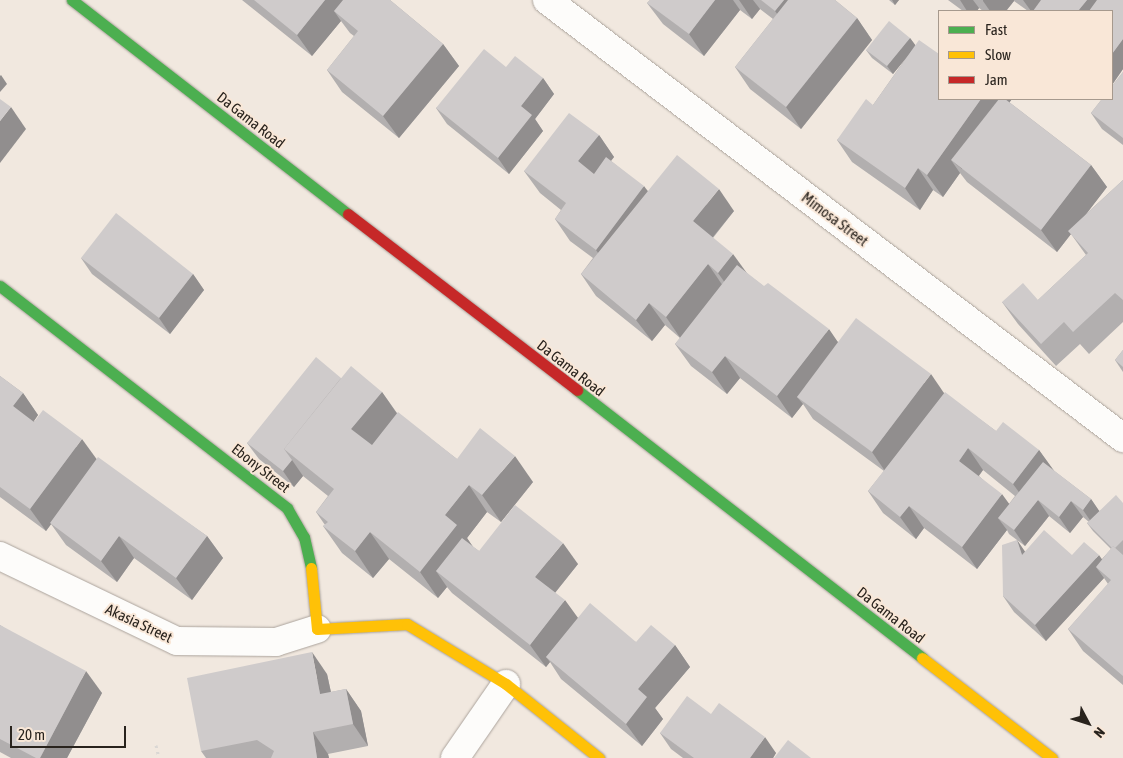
<!DOCTYPE html>
<style>
body{margin:0}
#map{position:relative;width:1123px;height:758px;overflow:hidden;background:#f1e8df;font-family:"Asap Condensed",sans-serif}
div>[style]{position:absolute}
[style*='--x']{left:calc(var(--x)*1px);top:calc(var(--y)*1px);width:calc(var(--w)*1px);rotate:calc(var(--a)*1deg)}
.path>*{height:3px;margin-top:-1.5px;transform-origin:0;background:repeating-linear-gradient(90deg,#dad7d4 0 2.5px,transparent 0 6.5px)}
.roads{filter:drop-shadow(0 0 1px #aba39c) drop-shadow(0 0 1px #aba39c)}
.street>*{height:28px;margin:-14px;padding:0 14px;transform-origin:14px;border-radius:14px;background:#fdfcfa}
.fast>*{height:11px;margin:-5.5px;padding:0 5.5px;transform-origin:5.5px;border-radius:5.5px;background:#4caf50}
.slow>*{height:11px;margin:-5.5px;padding:0 5.5px;transform-origin:5.5px;border-radius:5.5px;background:#ffc107}
.jam>*{height:11px;margin:-5.5px;padding:0 5.5px;transform-origin:5.5px;border-radius:5.5px;background:#c62828}
.wall>*{inset:0;background:#b2afaf}
.shaded-wall>*{inset:0;background:#918e8e}
.building>*{inset:0;background:#cfcbcb}
span{translate:-50% -50%;white-space:nowrap;text-align:center;line-height:1.15;-webkit-text-stroke:4px #f9e7d7;paint-order:stroke}
.street-label{font-size:15px;color:#29231d}
.legend{position:absolute;left:938px;top:10px;width:175px;height:90px;box-sizing:border-box;background:#f9e7d7;border:1px solid #a6998d;margin:0;padding:6px 9px;list-style:none;font-size:15px;color:#29231d}
.legend li{display:flex;align-items:center;gap:10px;height:25px}
.legend b{width:25px;border:1px solid #a6998d}
.north{position:absolute;left:1063px;top:698px;width:50px;height:50px;-webkit-text-stroke:4px #f9e7d7;paint-order:stroke;rotate:130deg;font-size:14px;font-weight:700;line-height:20px;text-align:center;color:#29231d}
.north::after{content:'';display:block;margin:auto;width:18px;height:22px;background:#29231d;clip-path:polygon(50% 0,100% 100%,50% 72%,0 100%)}
.scale{position:absolute;left:10px;top:726px;width:116px;height:22px;box-sizing:border-box;border:2px solid #29231d;border-top:0;padding-left:6px;font-size:15px;line-height:18px;white-space:nowrap;color:#29231d;-webkit-text-stroke:4px #f9e7d7;paint-order:stroke}
</style>
<div id="map">
<div class="path">
<div style="--x:156;--y:745;--w:13;--a:77"></div>
</div>
<div class="roads">
<div class="street">
<div style="--x:547;--y:0;--w:724;--a:37.25"></div>
<div style="--x:0;--y:556;--w:196;--a:25.7"></div>
<div style="--x:177;--y:641;--w:99;--a:0.6"></div>
<div style="--x:276;--y:642;--w:43;--a:-17.6"></div>
<div style="--x:455;--y:758;--w:90;--a:-55.4"></div>
</div>
<div class="fast">
<div style="--x:72;--y:0;--w:349;--a:37.8"></div>
<div style="--x:0;--y:286;--w:363;--a:37.7"></div>
<div style="--x:287;--y:508;--w:34;--a:60"></div>
<div style="--x:304;--y:537;--w:32;--a:77"></div>
<div style="--x:577;--y:390;--w:437;--a:37.8"></div>
</div>
<div class="slow">
<div style="--x:311;--y:568;--w:61;--a:84.4"></div>
<div style="--x:317;--y:629;--w:90;--a:-3.2"></div>
<div style="--x:407;--y:624;--w:116;--a:31.2"></div>
<div style="--x:506;--y:684;--w:119;--a:38.5"></div>
<div style="--x:922;--y:658;--w:164;--a:37.6"></div>
</div>
<div class="jam">
<div style="--x:348;--y:214;--w:289;--a:37.5"></div>
</div>
</div>
<div class="wall">
<div style="clip-path:polygon(242px 0,390px 0,443px 44px,459px 66px,399px 138px,342px 92px,327px 70px,354px 36px,350px 33px,341px 21px,312px 56px)"></div>
<div style="clip-path:polygon(650px 0,835px 0,857px 18px,872px 40px,801px 129px,750px 89px,735px 67px,773px 19px,760px 9px,752px 19px,740px 10px,704px 56px,663px 24px,647px 3px)"></div>
<div style="clip-path:polygon(889px 0,899px 0,895px 5px)"></div>
<div style="clip-path:polygon(948px 0,1123px 0,1123px 69px,1112px 85px,1112px 11px,1028px 11px,1014px 1px,1006px 11px,983px 11px,979px 8px,977px 11px,963px 11px)"></div>
<div style="clip-path:polygon(910px 38px,915px 45px,939px 99px,1012px 99px,1009px 102px,1091px 165px,1107px 187px,1085px 215px,1123px 180px,1123px 322px,1089px 354px,1080px 344px,1056px 366px,1018px 324px,1002px 302px,1038px 300px,1086px 255px,1071px 234px,1057px 252px,967px 182px,960px 173px,943px 197px,933px 190px,920px 210px,852px 162px,837px 140px,873px 105px,906px 58px,893px 74px,872px 58px,866px 50px)"></div>
<div style="clip-path:polygon(506px 67px,543px 78px,554px 94px,535px 119px,543px 131px,509px 174px,447px 124px,436px 108px)"></div>
<div style="clip-path:polygon(1123px 72px,1123px 145px,1102px 129px,1091px 113px)"></div>
<div style="clip-path:polygon(evenodd,599px 135px,614px 157px,611px 161px,648px 191px,734px 211px,713px 238px,746px 273px,838px 342px,944px 393px,996px 431px,1039px 450px,1053px 470px,1091px 499px,1099px 511px,1123px 503px,1123px 685px,1083px 651px,1068px 629px,1108px 584px,1104px 578px,1046px 641px,1014px 612px,1003px 596px,1017px 540px,1025px 552px,1072px 555px,1102px 559px,1111px 549px,1093px 531px,1087px 523px,1089px 522px,1083px 517px,1070px 533px,1049px 516px,1025px 546px,1009px 534px,1007px 530px,977px 569px,924px 528px,916px 539px,883px 513px,868px 491px,884px 471px,813px 419px,803px 404px,792px 418px,740px 378px,727px 394px,691px 366px,675px 344px,680px 338px,665px 325px,652px 341px,596px 296px,581px 274px,593px 258px,570px 241px,555px 219px,561px 210px,540px 193px,524px 171px,599px 135px,983px 470px,1015px 496px,1009px 504px,979px 476px,983px 470px)"></div>
<div style="clip-path:polygon(81px 258px,193px 274px,204px 290px,170px 334px,92px 274px)"></div>
<div style="clip-path:polygon(1123px 350px,1123px 372px,1115px 360px)"></div>
<div style="clip-path:polygon(0 376px,23px 393px,38px 415px,34px 421px,97px 460px,207px 536px,223px 558px,192px 600px,134px 558px,117px 582px,66px 545px,51px 524px,46px 531px,0 497px)"></div>
<div style="clip-path:polygon(341px 378px,382px 392px,397px 413px,457px 459px,533px 482px,501px 522px,487px 512px,467px 538px,472px 546px,479px 551px,578px 564px,555px 593px,578px 619px,636px 642px,675px 645px,690px 667px,655px 708px,663px 719px,642px 746px,561px 679px,550px 662px,546px 667px,452px 593px,447px 587px,438px 598px,389px 559px,373px 578px,342px 553px,323px 526px,325px 525px,316px 512px,328px 496px,303px 476px,294px 487px,259px 459px,247px 443px)"></div>
<div style="clip-path:polygon(0 625px,102px 693px,67px 758px,11px 758px,0 752px)"></div>
<div style="clip-path:polygon(327px 674px,331px 692px,346px 689px,361px 711px,368px 746px,328px 754px,329px 758px,206px 758px,201px 751px)"></div>
<div style="clip-path:polygon(711px 714px,776px 753px,773px 758px,683px 758px,671px 749px,660px 733px)"></div>
</div>
<div class="shaded-wall">
<div style="clip-path:polygon(325px 0,354px 0,334px 11px,341px 21px,312px 56px,297px 35px)"></div>
<div style="clip-path:polygon(715px 0,733px 0,740px 10px,704px 56px,689px 34px)"></div>
<div style="clip-path:polygon(739px 0,753px 0,760px 9px,752px 19px)"></div>
<div style="clip-path:polygon(784px 0,816px 0,791px 33px,775px 11px)"></div>
<div style="clip-path:polygon(892px 0,899px 0,895px 5px)"></div>
<div style="clip-path:polygon(960px 0,973px 0,979px 8px,977px 11px,967px 11px)"></div>
<div style="clip-path:polygon(983px 0,1014px 0,1014px 1px,1006px 11px,990px 11px,983px 1px)"></div>
<div style="clip-path:polygon(1023px 0,1046px 0,1038px 11px,1031px 11px)"></div>
<div style="clip-path:polygon(1087px 0,1097px 0,1095px 11px,1078px 11px)"></div>
<div style="clip-path:polygon(857px 18px,872px 40px,801px 129px,786px 107px)"></div>
<div style="clip-path:polygon(910px 38px,916px 46px,893px 74px,887px 66px)"></div>
<div style="clip-path:polygon(1123px 39px,1123px 69px,1112px 85px,1112px 54px)"></div>
<div style="clip-path:polygon(443px 44px,459px 66px,399px 138px,383px 116px)"></div>
<div style="clip-path:polygon(1px 75px,7px 84px,0 92px,0 76px)"></div>
<div style="clip-path:polygon(543px 78px,554px 94px,535px 119px,543px 131px,509px 174px,498px 158px,521px 106px)"></div>
<div style="clip-path:polygon(981px 99px,1012px 99px,962px 169px,951px 160px,960px 173px,943px 197px,927px 175px)"></div>
<div style="clip-path:polygon(11px 107px,26px 129px,0 163px,0 121px)"></div>
<div style="clip-path:polygon(599px 135px,614px 157px,593px 183px,578px 161px)"></div>
<div style="clip-path:polygon(1091px 165px,1107px 187px,1071px 234px,1068px 231px,1071px 234px,1057px 252px,1041px 230px)"></div>
<div style="clip-path:polygon(918px 168px,933px 190px,920px 210px,905px 188px)"></div>
<div style="clip-path:polygon(644px 186px,660px 208px,611px 272px,596px 250px)"></div>
<div style="clip-path:polygon(719px 189px,734px 211px,708px 243px,693px 221px)"></div>
<div style="clip-path:polygon(733px 254px,749px 276px,733px 294px,718px 273px)"></div>
<div style="clip-path:polygon(708px 264px,723px 286px,681px 339px,666px 317px)"></div>
<div style="clip-path:polygon(193px 274px,204px 290px,170px 334px,159px 318px)"></div>
<div style="clip-path:polygon(649px 303px,665px 325px,652px 341px,636px 320px)"></div>
<div style="clip-path:polygon(829px 329px,844px 351px,797px 397px,803px 404px,792px 418px,777px 396px)"></div>
<div style="clip-path:polygon(725px 356px,740px 378px,727px 394px,712px 372px)"></div>
<div style="clip-path:polygon(931px 374px,946px 396px,887px 474px,872px 452px)"></div>
<div style="clip-path:polygon(382px 392px,400px 418px,370px 456px,351px 429px)"></div>
<div style="clip-path:polygon(23px 393px,38px 415px,29px 428px,13px 406px)"></div>
<div style="clip-path:polygon(82px 439px,98px 461px,46px 531px,30px 509px)"></div>
<div style="clip-path:polygon(968px 448px,983px 470px,974px 482px,959px 461px)"></div>
<div style="clip-path:polygon(1039px 450px,1055px 472px,1029px 506px,1013px 484px)"></div>
<div style="clip-path:polygon(515px 456px,533px 482px,501px 522px,482px 495px)"></div>
<div style="clip-path:polygon(292px 460px,303px 476px,294px 487px,283px 471px)"></div>
<div style="clip-path:polygon(469px 485px,487px 512px,467px 538px,476px 551px,436px 571px,447px 587px,438px 598px,420px 572px,445px 515px)"></div>
<div style="clip-path:polygon(1002px 494px,1018px 516px,998px 518px,1007px 530px,977px 569px,962px 547px)"></div>
<div style="clip-path:polygon(1091px 499px,1102px 515px,1094px 526px,1083px 510px)"></div>
<div style="clip-path:polygon(1038px 500px,1049px 516px,1025px 546px,1014px 530px)"></div>
<div style="clip-path:polygon(1071px 501px,1083px 517px,1070px 533px,1059px 517px)"></div>
<div style="clip-path:polygon(909px 506px,924px 528px,916px 539px,900px 517px)"></div>
<div style="clip-path:polygon(370px 532px,389px 559px,373px 578px,355px 551px)"></div>
<div style="clip-path:polygon(119px 536px,134px 558px,117px 582px,101px 561px)"></div>
<div style="clip-path:polygon(207px 536px,223px 558px,192px 600px,176px 578px)"></div>
<div style="clip-path:polygon(1017px 540px,1028px 556px,1022px 555px)"></div>
<div style="clip-path:polygon(563px 543px,578px 564px,550px 599px,535px 577px)"></div>
<div style="clip-path:polygon(1099px 555px,1110px 571px,1096px 567px,1104px 578px,1046px 641px,1035px 625px)"></div>
<div style="clip-path:polygon(565px 600px,581px 622px,546px 657px,550px 662px,546px 667px,530px 645px)"></div>
<div style="clip-path:polygon(675px 645px,690px 667px,655px 708px,663px 719px,642px 746px,626px 724px,638px 689px)"></div>
<div style="clip-path:polygon(312px 652px,327px 674px,336px 716px,320px 694px)"></div>
<div style="clip-path:polygon(86px 671px,102px 693px,67px 758px,40px 758px)"></div>
<div style="clip-path:polygon(346px 689px,361px 711px,368px 746px,353px 724px)"></div>
<div style="clip-path:polygon(313px 732px,328px 754px,329px 758px,317px 758px)"></div>
<div style="clip-path:polygon(765px 737px,776px 753px,773px 758px,750px 758px)"></div>
</div>
<div class="building">
<div style="clip-path:polygon(254px 0,325px 0,297px 35px)"></div>
<div style="clip-path:polygon(343px 0,390px 0,443px 44px,383px 116px,327px 70px,358px 31px,334px 11px)"></div>
<div style="clip-path:polygon(650px 0,715px 0,689px 34px,647px 3px)"></div>
<div style="clip-path:polygon(761px 0,784px 0,775px 11px)"></div>
<div style="clip-path:polygon(788px 0,835px 0,857px 18px,786px 107px,735px 67px)"></div>
<div style="clip-path:polygon(1041px 0,1087px 0,1078px 11px,1033px 11px)"></div>
<div style="clip-path:polygon(1097px 0,1123px 0,1123px 39px,1112px 54px,1112px 11px,1089px 11px)"></div>
<div style="clip-path:polygon(889px 21px,910px 38px,887px 66px,866px 50px)"></div>
<div style="clip-path:polygon(919px 40px,939px 54px,939px 99px,981px 99px,927px 175px,918px 168px,905px 188px,837px 140px,866px 99px,873px 105px)"></div>
<div style="clip-path:polygon(484px 49px,506px 67px,515px 56px,543px 78px,521px 106px,532px 115px,498px 158px,436px 108px)"></div>
<div style="clip-path:polygon(1123px 72px,1123px 138px,1091px 113px,1102px 99px,1112px 99px,1112px 86px)"></div>
<div style="clip-path:polygon(0 99px,11px 107px,0 121px)"></div>
<div style="clip-path:polygon(999px 99px,1005px 99px,1091px 165px,1041px 230px,951px 160px)"></div>
<div style="clip-path:polygon(569px 113px,599px 135px,578px 161px,594px 174px,606px 157px,644px 186px,596px 250px,555px 219px,566px 203px,524px 171px)"></div>
<div style="clip-path:polygon(677px 155px,719px 189px,693px 221px,733px 254px,718px 273px,708px 264px,666px 317px,649px 303px,636px 320px,581px 274px)"></div>
<div style="clip-path:polygon(1123px 180px,1123px 300px,1115px 293px,1073px 332px,1064px 322px,1041px 344px,1002px 302px,1023px 283px,1038px 300px,1088px 253px,1068px 231px)"></div>
<div style="clip-path:polygon(116px 213px,193px 274px,159px 318px,81px 258px)"></div>
<div style="clip-path:polygon(737px 265px,764px 286px,768px 283px,829px 329px,777px 396px,725px 356px,712px 372px,675px 344px)"></div>
<div style="clip-path:polygon(856px 318px,931px 374px,872px 452px,797px 397px)"></div>
<div style="clip-path:polygon(1123px 350px,1123px 367px,1115px 360px)"></div>
<div style="clip-path:polygon(316px 357px,341px 378px,284px 449px,292px 460px,283px 471px,247px 443px)"></div>
<div style="clip-path:polygon(351px 366px,382px 392px,351px 429px,372px 445px,398px 412px,457px 459px,480px 428px,515px 456px,482px 495px,469px 485px,445px 515px,457px 525px,420px 572px,370px 532px,355px 551px,323px 526px,328px 522px,316px 512px,334px 489px,284px 449px)"></div>
<div style="clip-path:polygon(0 376px,23px 393px,13px 406px,34px 422px,43px 410px,82px 439px,30px 509px,0 487px)"></div>
<div style="clip-path:polygon(945px 392px,996px 431px,1003px 422px,1039px 450px,1013px 484px,968px 448px,959px 461px,1002px 494px,962px 547px,909px 506px,900px 517px,868px 491px)"></div>
<div style="clip-path:polygon(98px 457px,207px 536px,176px 578px,119px 536px,101px 561px,50px 523px)"></div>
<div style="clip-path:polygon(1043px 462px,1091px 499px,1083px 510px,1071px 501px,1059px 517px,1038px 500px,1014px 530px,998px 518px)"></div>
<div style="clip-path:polygon(1116px 495px,1123px 503px,1123px 540px,1115px 548px,1113px 546px,1112px 548px,1087px 523px)"></div>
<div style="clip-path:polygon(515px 505px,563px 543px,535px 577px,565px 600px,530px 645px,436px 571px,462px 538px,479px 551px)"></div>
<div style="clip-path:polygon(1044px 530px,1072px 555px,1084px 542px,1099px 555px,1035px 625px,1003px 596px,1002px 545px,1017px 540px,1022px 555px)"></div>
<div style="clip-path:polygon(1113px 546px,1123px 555px,1123px 676px,1068px 629px,1111px 580px,1096px 567px)"></div>
<div style="clip-path:polygon(590px 603px,636px 642px,651px 625px,675px 645px,638px 689px,647px 697px,626px 724px,546px 657px)"></div>
<div style="clip-path:polygon(0 625px,86px 671px,40px 758px,36px 758px,0 739px)"></div>
<div style="clip-path:polygon(312px 652px,320px 694px,346px 689px,353px 724px,313px 732px,317px 758px,271px 758px,274px 751px,257px 740px,201px 751px,187px 678px)"></div>
<div style="clip-path:polygon(687px 696px,711px 714px,719px 703px,765px 737px,750px 758px,694px 758px,660px 733px)"></div>
<div style="clip-path:polygon(788px 740px,811px 758px,774px 758px)"></div>
</div>
<div class="street-label">
<span style="left:251px;top:120px;rotate:38deg">Da Gama Road</span>
<span style="left:835px;top:219px;rotate:37deg">Mimosa Street</span>
<span style="left:571px;top:368px;rotate:38deg">Da Gama Road</span>
<span style="left:261px;top:468px;rotate:38deg">Ebony Street</span>
<span style="left:891px;top:615px;rotate:38deg">Da Gama Road</span>
<span style="left:139px;top:623px;rotate:25deg">Akasia Street</span>
</div>
<ul class="legend">
<li><b style="height:6px;background:#4caf50"></b>Fast</li>
<li><b style="height:6px;background:#ffc107"></b>Slow</li>
<li><b style="height:6px;background:#c62828"></b>Jam</li>
</ul>
<div class="north">N</div>
<div class="scale">20 m</div>
</div>
